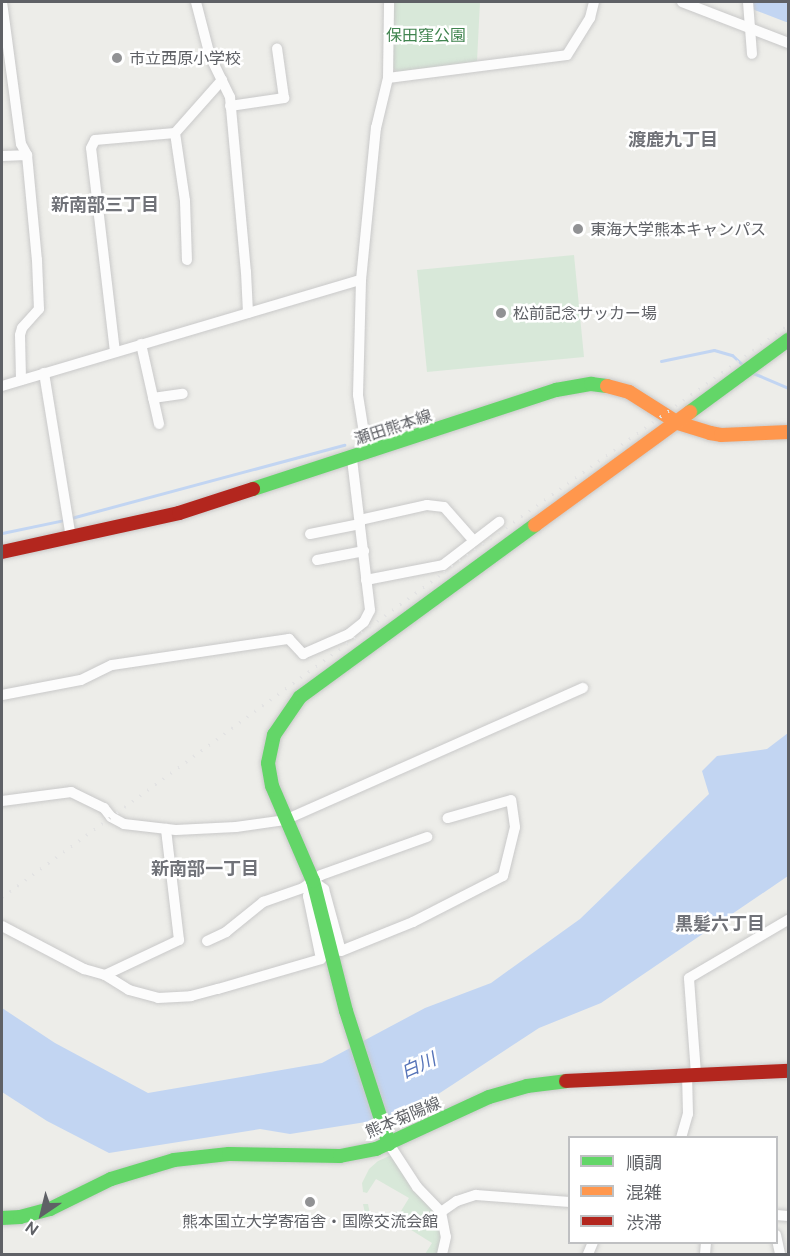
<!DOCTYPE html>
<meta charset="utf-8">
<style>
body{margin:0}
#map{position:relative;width:790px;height:1256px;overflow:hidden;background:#edede9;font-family:Ubuntu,"Noto Sans JP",sans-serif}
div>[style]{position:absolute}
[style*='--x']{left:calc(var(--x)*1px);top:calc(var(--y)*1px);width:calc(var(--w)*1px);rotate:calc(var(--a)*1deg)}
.green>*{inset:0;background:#d8e8d9}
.water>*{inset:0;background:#c2d5f2}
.stream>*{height:3px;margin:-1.5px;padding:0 1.5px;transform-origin:1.5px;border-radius:1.5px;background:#c2d5f2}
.river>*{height:18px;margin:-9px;padding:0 9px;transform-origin:9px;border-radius:9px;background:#c2d5f2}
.roads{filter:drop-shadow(0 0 2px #c9c9c9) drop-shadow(0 0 2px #c9c9c9)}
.street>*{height:10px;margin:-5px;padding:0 5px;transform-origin:5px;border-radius:5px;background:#fcfcfc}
.fast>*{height:14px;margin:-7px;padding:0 7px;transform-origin:7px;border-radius:7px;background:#63d668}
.slow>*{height:14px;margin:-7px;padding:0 7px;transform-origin:7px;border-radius:7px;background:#ff974d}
.jam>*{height:14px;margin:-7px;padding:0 7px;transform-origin:7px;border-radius:7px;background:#b3261e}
.rail>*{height:3px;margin-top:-1.5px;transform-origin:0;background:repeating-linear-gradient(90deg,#e3e3e3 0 1.5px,transparent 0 9.5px)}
.dots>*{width:16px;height:16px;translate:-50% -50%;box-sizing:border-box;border:3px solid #fff;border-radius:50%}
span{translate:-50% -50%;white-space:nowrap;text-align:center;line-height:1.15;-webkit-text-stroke:5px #fff;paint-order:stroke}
.park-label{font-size:16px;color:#40844f}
.poi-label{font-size:16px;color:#5f6166}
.left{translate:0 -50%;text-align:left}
.street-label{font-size:16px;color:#5f6166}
.neighbourhood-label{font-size:18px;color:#707278;font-weight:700}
.water-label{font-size:18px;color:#5573b8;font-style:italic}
.frame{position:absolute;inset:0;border:3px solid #5f6166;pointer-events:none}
.legend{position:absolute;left:568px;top:1136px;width:210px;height:108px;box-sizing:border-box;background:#fff;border:2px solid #bfc0c2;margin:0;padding:8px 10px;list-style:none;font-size:18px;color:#5f6166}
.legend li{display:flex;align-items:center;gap:12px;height:30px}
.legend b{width:30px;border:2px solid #bfc0c2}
.north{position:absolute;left:12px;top:1184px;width:60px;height:60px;-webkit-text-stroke:4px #fff;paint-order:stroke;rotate:215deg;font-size:16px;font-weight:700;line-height:24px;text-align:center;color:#5f6166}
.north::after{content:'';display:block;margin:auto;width:21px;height:27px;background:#5f6166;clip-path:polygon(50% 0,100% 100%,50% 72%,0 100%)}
</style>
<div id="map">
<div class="green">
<div style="clip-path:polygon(392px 2px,480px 2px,477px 61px,398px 72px,392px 67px)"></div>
<div style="clip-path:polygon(574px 255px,584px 357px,427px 372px,417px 270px)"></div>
<div style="clip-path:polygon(396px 1153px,411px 1189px,438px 1215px,441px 1227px,440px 1254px,425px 1254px,432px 1243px,400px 1223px,396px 1229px,390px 1218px,372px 1220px,371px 1223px,366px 1218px,363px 1204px,368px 1204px,370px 1214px,394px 1213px,401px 1211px,409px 1198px,376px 1179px,367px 1193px,363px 1192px,362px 1183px,369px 1169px,378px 1161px)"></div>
</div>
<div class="water">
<div style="clip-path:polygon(788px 733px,788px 876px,601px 1003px,539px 1028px,420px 1106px,366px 1122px,290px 1134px,260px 1129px,109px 1153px,47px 1121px,2px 1092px,2px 1008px,55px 1043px,148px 1093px,322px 1063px,425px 1008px,491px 983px,580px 919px,709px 794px,702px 771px,717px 756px,767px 749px)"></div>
</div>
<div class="stream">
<div style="--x:661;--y:361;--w:54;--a:-11.7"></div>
<div style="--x:714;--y:350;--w:19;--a:16"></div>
<div style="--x:732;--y:355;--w:18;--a:43"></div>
<div style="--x:753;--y:373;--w:38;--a:23"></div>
<div style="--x:71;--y:518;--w:283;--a:-15"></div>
<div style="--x:2;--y:533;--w:63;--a:-11.8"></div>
</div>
<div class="river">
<div style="--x:759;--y:2;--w:31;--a:21"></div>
</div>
<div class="roads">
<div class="street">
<div style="--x:2;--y:2;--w:143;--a:82.4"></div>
<div style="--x:21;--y:144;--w:13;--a:61"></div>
<div style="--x:27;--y:155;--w:105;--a:84.6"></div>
<div style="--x:37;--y:260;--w:49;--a:87.7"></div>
<div style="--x:39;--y:309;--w:25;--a:132"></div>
<div style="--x:22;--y:328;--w:7;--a:106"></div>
<div style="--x:20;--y:335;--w:45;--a:88.7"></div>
<div style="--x:196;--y:2;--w:56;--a:75.5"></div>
<div style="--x:210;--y:56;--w:46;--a:64"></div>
<div style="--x:230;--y:97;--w:176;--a:84.8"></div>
<div style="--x:246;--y:272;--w:41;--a:87.2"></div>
<div style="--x:682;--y:2;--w:114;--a:21.1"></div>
<div style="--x:748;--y:2;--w:52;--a:85.6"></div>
<div style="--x:388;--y:78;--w:180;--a:-7.3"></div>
<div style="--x:567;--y:55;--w:44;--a:-58.1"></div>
<div style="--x:590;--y:18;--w:16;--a:-76"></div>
<div style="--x:230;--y:106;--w:55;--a:-8.4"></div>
<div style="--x:284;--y:98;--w:50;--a:-98"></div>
<div style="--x:175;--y:133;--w:69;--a:81.6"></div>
<div style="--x:185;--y:201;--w:59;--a:88.1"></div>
<div style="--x:2;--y:156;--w:25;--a:-2"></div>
<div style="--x:141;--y:344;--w:82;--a:77.3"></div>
<div style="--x:115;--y:352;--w:205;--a:-96.7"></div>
<div style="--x:91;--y:148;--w:9;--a:-63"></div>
<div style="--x:95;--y:140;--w:80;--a:-5"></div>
<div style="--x:175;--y:133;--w:71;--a:-48.4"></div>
<div style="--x:44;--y:373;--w:167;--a:80.7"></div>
<div style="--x:2;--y:386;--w:374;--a:-16.5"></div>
<div style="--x:153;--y:398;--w:30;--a:-8"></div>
<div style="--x:367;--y:452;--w:58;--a:-99"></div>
<div style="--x:358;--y:395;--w:115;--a:-88.5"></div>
<div style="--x:361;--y:280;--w:153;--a:-84.4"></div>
<div style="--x:376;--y:128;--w:51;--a:-76.5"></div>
<div style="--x:388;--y:78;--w:76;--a:-89.2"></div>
<div style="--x:360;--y:520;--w:69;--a:-12.6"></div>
<div style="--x:427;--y:505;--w:17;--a:7"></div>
<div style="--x:444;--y:507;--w:45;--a:48.6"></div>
<div style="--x:310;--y:534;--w:51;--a:-11.3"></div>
<div style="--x:317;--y:560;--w:48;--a:-10.8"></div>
<div style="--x:366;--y:580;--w:78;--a:-11"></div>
<div style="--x:443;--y:565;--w:71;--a:-37.5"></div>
<div style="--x:2;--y:695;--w:80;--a:-10.8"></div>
<div style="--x:81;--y:680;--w:34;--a:-26"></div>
<div style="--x:112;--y:665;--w:179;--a:-8.4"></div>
<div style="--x:289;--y:639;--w:21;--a:47"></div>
<div style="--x:303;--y:654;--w:50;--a:-23.5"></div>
<div style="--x:349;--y:634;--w:19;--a:-39"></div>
<div style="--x:364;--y:622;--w:13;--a:-63"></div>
<div style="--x:370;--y:610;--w:153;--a:-96.8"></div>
<div style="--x:2;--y:801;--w:70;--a:-7.4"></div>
<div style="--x:71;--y:792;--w:37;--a:26"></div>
<div style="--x:104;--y:808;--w:11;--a:52"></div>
<div style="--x:111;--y:817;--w:15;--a:28"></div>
<div style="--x:124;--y:824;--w:52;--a:6.6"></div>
<div style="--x:176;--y:830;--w:60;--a:-2.9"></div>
<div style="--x:236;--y:827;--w:49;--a:-8.1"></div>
<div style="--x:285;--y:820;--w:326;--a:-23.9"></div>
<div style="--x:2;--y:926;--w:93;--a:27.7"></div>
<div style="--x:84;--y:969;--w:22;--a:16"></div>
<div style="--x:105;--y:975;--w:28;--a:32"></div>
<div style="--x:129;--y:990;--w:30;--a:15"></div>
<div style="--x:158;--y:998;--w:33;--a:-3"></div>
<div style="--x:191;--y:996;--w:28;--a:-15"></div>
<div style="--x:218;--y:989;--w:107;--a:-16.2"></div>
<div style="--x:321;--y:959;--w:64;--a:-101.7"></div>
<div style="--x:308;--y:896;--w:16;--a:-72"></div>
<div style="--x:313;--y:881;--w:14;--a:36"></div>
<div style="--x:324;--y:889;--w:64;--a:74.7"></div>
<div style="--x:341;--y:951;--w:78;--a:-21.9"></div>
<div style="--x:413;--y:922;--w:101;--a:-27.1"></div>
<div style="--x:503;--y:876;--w:50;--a:-76.2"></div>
<div style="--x:515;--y:827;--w:27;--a:-98"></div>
<div style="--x:511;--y:800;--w:66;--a:164.1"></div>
<div style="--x:207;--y:941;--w:21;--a:-25"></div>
<div style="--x:226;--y:932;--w:48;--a:-39"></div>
<div style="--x:263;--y:902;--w:42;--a:-19.3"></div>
<div style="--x:303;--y:888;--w:22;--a:-36"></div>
<div style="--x:321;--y:875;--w:113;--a:-19.7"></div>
<div style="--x:105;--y:975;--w:82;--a:-25.3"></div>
<div style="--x:179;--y:940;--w:112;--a:-96.7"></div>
<div style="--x:696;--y:1074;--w:96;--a:-94.2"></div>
<div style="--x:689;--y:978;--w:115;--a:-30.4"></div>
<div style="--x:681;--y:1138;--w:25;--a:-74"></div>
<div style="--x:688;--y:1114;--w:40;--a:-91.4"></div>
<div style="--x:389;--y:1144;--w:51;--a:56.9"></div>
<div style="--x:417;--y:1187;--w:35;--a:46"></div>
<div style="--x:441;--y:1212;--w:25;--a:79"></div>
<div style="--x:446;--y:1237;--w:17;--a:103"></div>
<div style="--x:441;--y:1212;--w:19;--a:-35"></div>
<div style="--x:457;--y:1201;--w:20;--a:-18"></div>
<div style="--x:476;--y:1195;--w:94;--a:4.3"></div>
<div style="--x:776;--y:1215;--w:12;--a:5"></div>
<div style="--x:776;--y:1235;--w:19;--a:78"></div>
<div style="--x:588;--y:1254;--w:13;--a:-67"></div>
<div style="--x:705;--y:1254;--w:12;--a:-85"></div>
</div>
<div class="fast">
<div style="--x:690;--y:412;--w:122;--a:-36.3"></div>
<div style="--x:253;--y:489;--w:319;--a:-18.1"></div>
<div style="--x:556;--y:390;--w:36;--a:-10"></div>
<div style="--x:591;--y:384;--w:16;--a:7"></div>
<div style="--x:389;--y:1144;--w:140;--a:-107.9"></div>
<div style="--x:346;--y:1011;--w:134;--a:-104.2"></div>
<div style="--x:313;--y:881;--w:103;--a:-113.3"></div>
<div style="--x:272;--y:786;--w:23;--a:-100"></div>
<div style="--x:268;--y:763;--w:29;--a:-78"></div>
<div style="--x:274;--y:735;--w:46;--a:-55.6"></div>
<div style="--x:300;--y:697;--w:291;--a:-36.2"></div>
<div style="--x:2;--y:1218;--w:18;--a:-3"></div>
<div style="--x:20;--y:1217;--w:31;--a:-15"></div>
<div style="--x:50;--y:1209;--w:68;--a:-26.2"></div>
<div style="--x:111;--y:1179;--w:66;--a:-16.8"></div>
<div style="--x:174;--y:1160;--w:55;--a:-6.2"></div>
<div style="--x:229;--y:1154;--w:111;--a:1"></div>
<div style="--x:340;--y:1156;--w:37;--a:-11"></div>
<div style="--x:376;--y:1149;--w:124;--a:-24.7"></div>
<div style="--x:489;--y:1097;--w:40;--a:-16"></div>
<div style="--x:527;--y:1086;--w:39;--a:-7"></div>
</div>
<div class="slow">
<div style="--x:607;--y:386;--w:23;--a:15"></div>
<div style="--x:629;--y:392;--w:58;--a:32.3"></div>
<div style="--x:678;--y:423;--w:34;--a:17"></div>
<div style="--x:710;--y:433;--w:11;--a:10"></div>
<div style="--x:721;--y:435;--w:67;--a:-2.6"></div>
<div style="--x:535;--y:525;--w:192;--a:-36.1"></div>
</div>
<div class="jam">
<div style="--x:2;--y:552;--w:181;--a:-12.4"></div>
<div style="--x:179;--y:513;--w:78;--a:-18"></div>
<div style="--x:566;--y:1081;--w:222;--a:-2.6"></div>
</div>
</div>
<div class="rail">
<div style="--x:2;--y:897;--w:549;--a:-36.33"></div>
<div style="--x:444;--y:572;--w:423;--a:-35.7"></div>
</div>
<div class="dots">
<div style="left:117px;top:58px;background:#919294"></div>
<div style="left:578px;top:229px;background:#919294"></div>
<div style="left:501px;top:313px;background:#919294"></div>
<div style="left:310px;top:1202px;background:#919294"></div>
</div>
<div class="park-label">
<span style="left:426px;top:35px">保田窪公園</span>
</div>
<div class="poi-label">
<span class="left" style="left:129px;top:58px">市立西原小学校</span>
<span class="left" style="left:590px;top:229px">東海大学熊本キャンパス</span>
<span class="left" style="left:513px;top:313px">松前記念サッカー場</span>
<span style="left:310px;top:1221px">熊本国立大学寄宿舎・国際交流会館</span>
</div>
<div class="street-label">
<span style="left:393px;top:427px;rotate:-18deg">瀬田熊本線</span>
<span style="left:403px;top:1117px;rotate:-23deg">熊本菊陽線</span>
</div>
<div class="neighbourhood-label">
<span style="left:673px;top:139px">渡鹿九丁目</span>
<span style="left:105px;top:204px">新南部三丁目</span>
<span style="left:205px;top:868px">新南部一丁目</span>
<span style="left:720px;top:923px">黒髪六丁目</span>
</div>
<div class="water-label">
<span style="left:418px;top:1065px;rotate:-24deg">白川</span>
</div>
<div class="frame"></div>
<ul class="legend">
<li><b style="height:8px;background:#63d668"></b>順調</li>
<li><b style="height:8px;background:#ff974d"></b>混雑</li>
<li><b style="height:8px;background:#b3261e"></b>渋滞</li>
</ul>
<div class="north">N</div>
</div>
